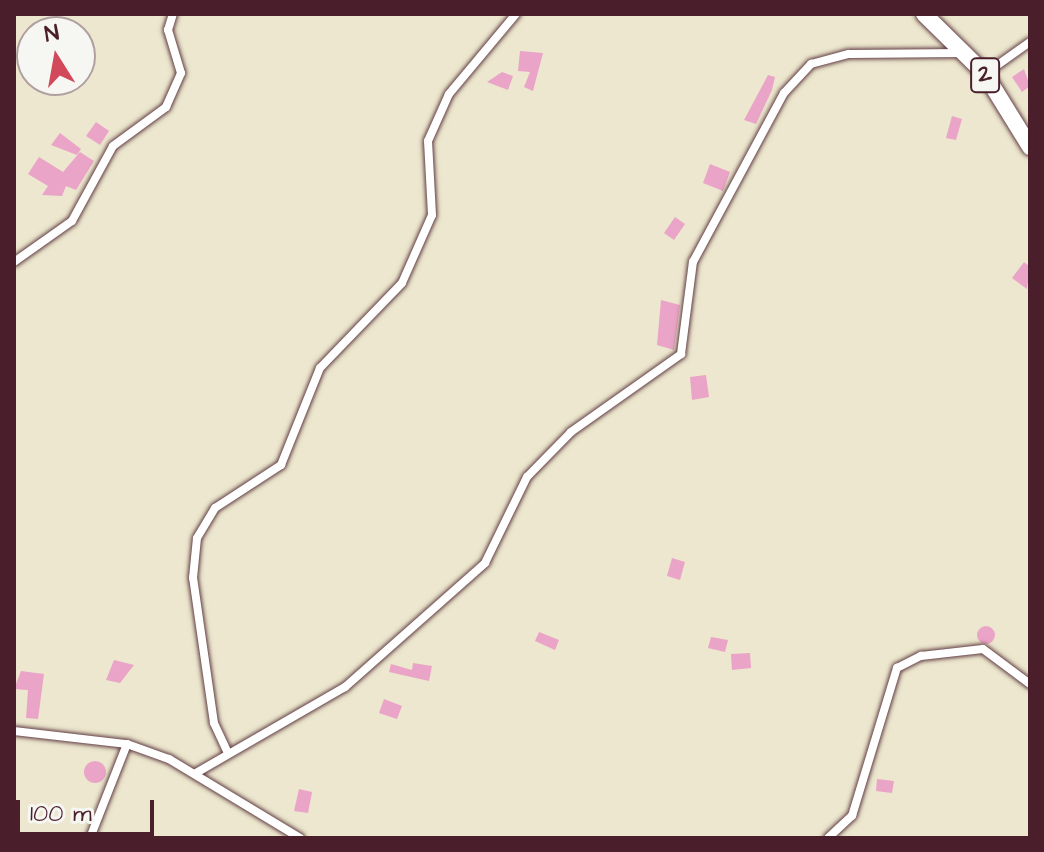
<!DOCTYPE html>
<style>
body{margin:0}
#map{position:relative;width:1044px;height:852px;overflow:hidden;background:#ece7ce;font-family:"Architects Daughter",sans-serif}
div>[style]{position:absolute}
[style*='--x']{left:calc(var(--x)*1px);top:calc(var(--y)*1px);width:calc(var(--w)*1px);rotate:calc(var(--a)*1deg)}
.building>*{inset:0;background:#eaa4c7}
.round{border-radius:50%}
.roads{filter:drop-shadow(0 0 2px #623d43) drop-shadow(0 0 2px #623d43)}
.street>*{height:8px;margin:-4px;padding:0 4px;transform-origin:4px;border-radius:4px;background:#fff}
.highway>*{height:16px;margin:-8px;padding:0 8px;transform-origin:8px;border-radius:8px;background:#fff}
span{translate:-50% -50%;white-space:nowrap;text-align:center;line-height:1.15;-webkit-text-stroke:6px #f6f6f2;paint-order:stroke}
.shield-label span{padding:2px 6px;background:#f6f6f2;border:2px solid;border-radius:6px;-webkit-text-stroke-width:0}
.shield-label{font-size:24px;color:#4a1f2b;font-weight:700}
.frame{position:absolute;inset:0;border:16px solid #4a1f2b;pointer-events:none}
.north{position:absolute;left:16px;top:16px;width:80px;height:80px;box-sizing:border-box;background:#f6f6f2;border:2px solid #b1a0a2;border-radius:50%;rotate:349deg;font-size:22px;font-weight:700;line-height:32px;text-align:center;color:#4a1f2b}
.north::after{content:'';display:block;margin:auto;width:28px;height:36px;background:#d1495b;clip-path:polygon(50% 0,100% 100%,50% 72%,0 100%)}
.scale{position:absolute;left:16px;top:800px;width:138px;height:36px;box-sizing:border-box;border:4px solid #4a1f2b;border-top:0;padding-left:10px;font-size:24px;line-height:28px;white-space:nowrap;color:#4a1f2b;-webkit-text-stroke:6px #f6f6f2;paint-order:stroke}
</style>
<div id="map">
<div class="building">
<div style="clip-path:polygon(520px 51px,543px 53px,533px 91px,524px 87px,530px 72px,518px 71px)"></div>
<div style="clip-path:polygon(1024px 69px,1030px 86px,1022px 92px,1012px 77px)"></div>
<div style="clip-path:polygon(502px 72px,513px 76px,508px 90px,487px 82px)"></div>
<div style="clip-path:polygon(768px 75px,775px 77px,772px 90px,756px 124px,744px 120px)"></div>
<div style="clip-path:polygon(952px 116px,962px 119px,956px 140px,946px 138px)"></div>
<div style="clip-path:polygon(96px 122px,109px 131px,100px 145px,86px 136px)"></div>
<div style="clip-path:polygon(60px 133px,81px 149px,77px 155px,51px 145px)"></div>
<div style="clip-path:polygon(80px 152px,94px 161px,76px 190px,66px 186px,62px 196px,42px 195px,48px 186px,28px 174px,39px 157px,63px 172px)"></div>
<div style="clip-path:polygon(710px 164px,730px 172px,723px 191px,703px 183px)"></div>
<div style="clip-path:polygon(675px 217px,685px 224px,674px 240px,664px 233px)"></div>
<div style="clip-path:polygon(1024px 262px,1030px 267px,1027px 289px,1012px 278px)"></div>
<div style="clip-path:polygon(661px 300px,680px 305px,674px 350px,657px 345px)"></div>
<div style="clip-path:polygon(706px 375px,709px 397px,692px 400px,690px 377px)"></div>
<div style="clip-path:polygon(672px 558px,685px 562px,680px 580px,667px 576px)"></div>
<div class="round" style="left:977px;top:626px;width:18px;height:18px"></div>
<div style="clip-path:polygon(539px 632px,559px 640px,555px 650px,535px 641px)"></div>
<div style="clip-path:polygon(711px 637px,728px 640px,725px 652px,708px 648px)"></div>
<div style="clip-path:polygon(750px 653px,751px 668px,732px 670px,731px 654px)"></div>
<div style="clip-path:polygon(114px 660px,134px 665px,120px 683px,106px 680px)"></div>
<div style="clip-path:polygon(413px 663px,432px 666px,429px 681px,389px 672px,391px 664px,412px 670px)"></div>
<div style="clip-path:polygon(21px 671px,44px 674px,38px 719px,26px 718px,28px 690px,14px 689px)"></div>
<div style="clip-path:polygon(384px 699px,402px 706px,397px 719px,379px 713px)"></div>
<div class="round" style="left:84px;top:761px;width:22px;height:22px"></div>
<div style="clip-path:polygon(877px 779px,894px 781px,892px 793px,876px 791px)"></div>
<div style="clip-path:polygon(299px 789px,312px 792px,308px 813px,294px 811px)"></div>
</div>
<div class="roads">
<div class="street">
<div style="--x:985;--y:74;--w:55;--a:-35.4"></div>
<div style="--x:14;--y:262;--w:71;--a:-35.3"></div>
<div style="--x:72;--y:221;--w:85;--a:-61.3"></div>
<div style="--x:113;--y:146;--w:66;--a:-36.3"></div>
<div style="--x:166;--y:107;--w:37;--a:-66"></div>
<div style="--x:181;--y:73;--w:45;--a:-106.8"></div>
<div style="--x:168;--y:30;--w:17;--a:-73"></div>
<div style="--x:14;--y:731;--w:114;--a:6.6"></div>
<div style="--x:127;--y:744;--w:45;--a:19.7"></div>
<div style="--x:169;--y:759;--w:153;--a:31.1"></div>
<div style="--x:227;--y:751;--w:31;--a:-115"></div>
<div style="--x:214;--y:723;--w:147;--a:-98.2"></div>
<div style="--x:193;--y:578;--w:40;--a:-84.3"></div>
<div style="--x:197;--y:538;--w:35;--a:-59"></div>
<div style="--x:215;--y:508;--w:79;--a:-33.1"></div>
<div style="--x:281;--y:465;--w:105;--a:-68.1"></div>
<div style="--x:320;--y:368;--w:118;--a:-46"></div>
<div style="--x:402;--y:283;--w:74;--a:-66.2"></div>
<div style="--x:432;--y:215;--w:74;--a:-93.1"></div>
<div style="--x:428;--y:141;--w:51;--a:-65.9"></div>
<div style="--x:449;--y:94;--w:104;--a:-50.1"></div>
<div style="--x:196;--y:773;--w:172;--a:-30"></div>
<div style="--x:345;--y:687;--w:187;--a:-41.5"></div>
<div style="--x:485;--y:563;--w:96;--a:-64"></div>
<div style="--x:527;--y:477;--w:63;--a:-45.6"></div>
<div style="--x:571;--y:432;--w:135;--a:-35.3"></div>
<div style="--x:681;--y:354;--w:93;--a:-82.6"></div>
<div style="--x:693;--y:262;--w:192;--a:-61.7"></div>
<div style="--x:784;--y:93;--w:40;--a:-47"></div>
<div style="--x:811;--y:64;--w:39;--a:-15"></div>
<div style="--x:849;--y:54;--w:113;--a:-0.5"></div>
<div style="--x:90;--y:838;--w:101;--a:-68.5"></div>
<div style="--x:828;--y:838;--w:33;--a:-43"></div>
<div style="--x:852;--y:816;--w:155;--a:-73.1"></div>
<div style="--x:897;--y:668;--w:27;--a:-27"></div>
<div style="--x:921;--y:656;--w:62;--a:-6.4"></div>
<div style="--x:983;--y:649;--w:59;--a:36.7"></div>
</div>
<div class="highway">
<div style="--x:924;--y:14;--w:86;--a:44.5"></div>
<div style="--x:985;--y:74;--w:86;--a:58.3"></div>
</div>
</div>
<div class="shield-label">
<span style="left:985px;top:75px">2</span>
</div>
<div class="frame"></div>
<div class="north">N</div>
<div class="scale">100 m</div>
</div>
